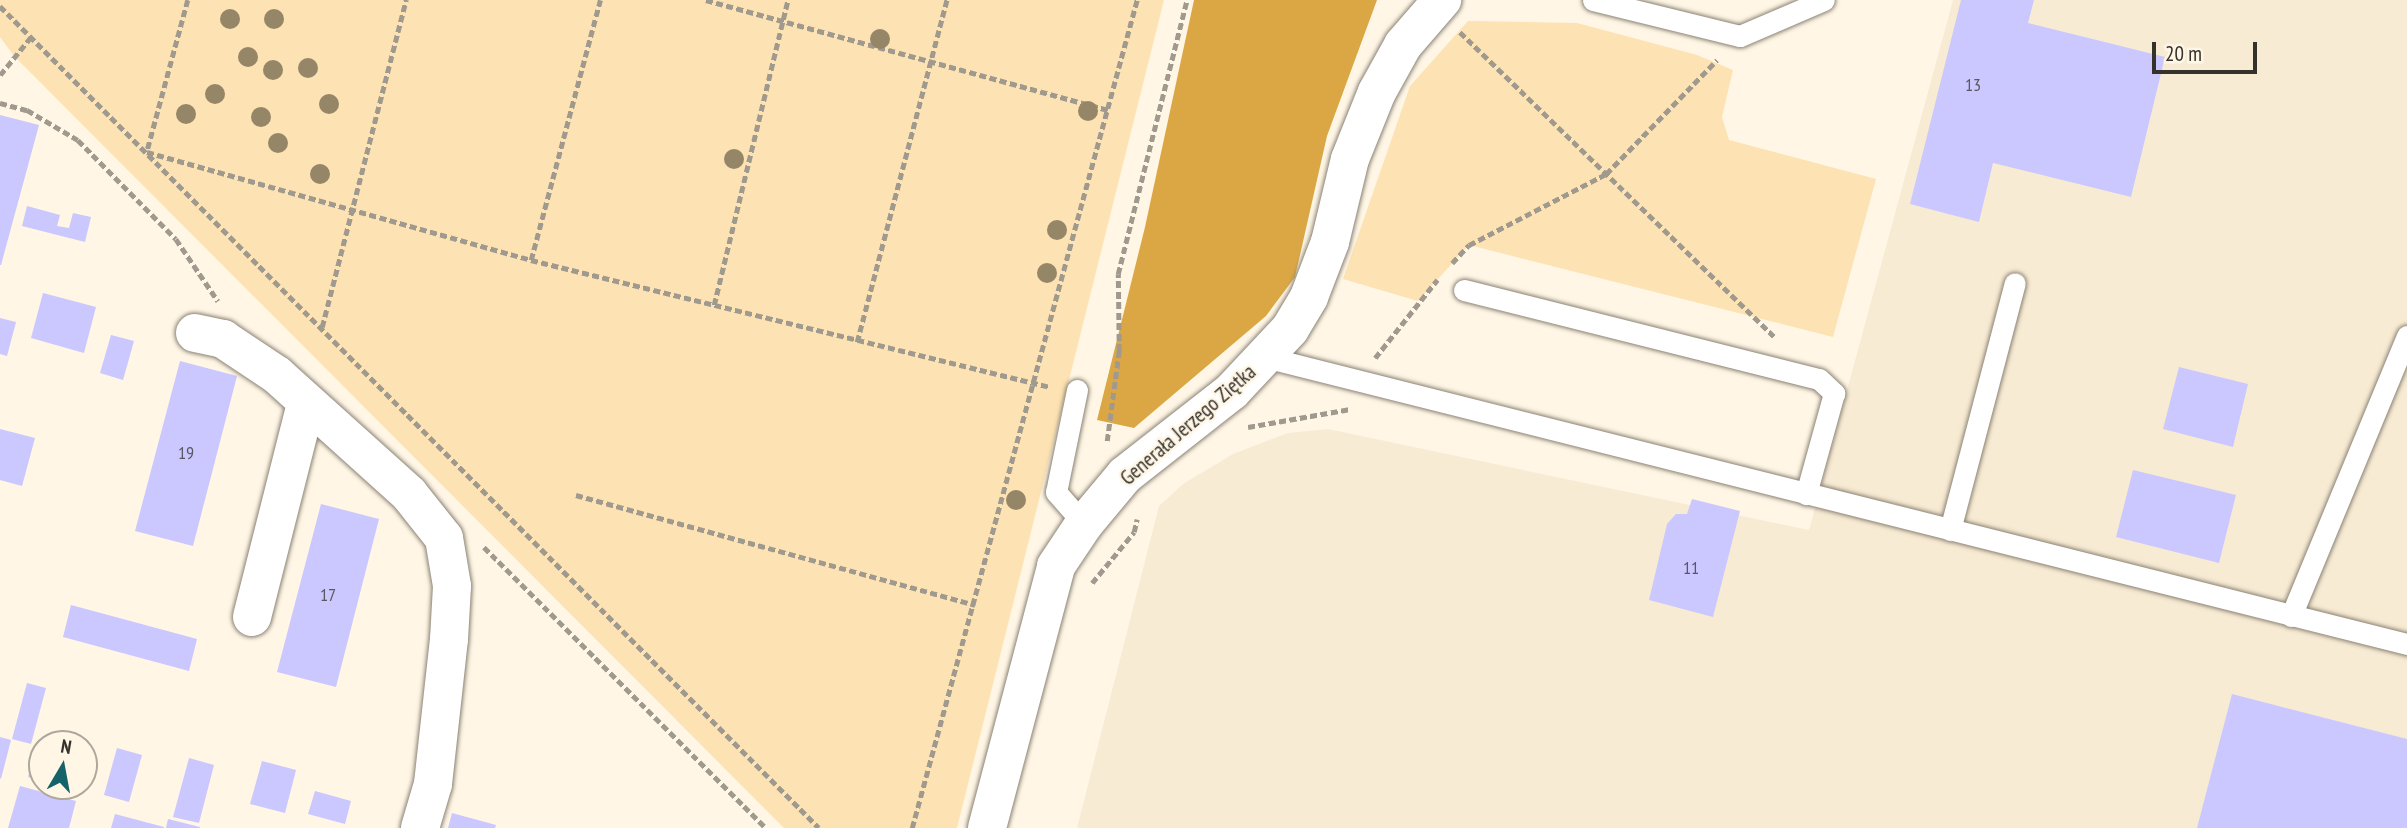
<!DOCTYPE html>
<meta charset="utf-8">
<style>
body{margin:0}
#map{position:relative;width:2407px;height:828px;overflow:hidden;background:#fff6e6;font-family:"PT Sans Narrow",sans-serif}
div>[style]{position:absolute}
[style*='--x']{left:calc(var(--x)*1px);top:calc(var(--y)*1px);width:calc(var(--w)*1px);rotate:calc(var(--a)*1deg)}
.built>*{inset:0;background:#f8ebd4}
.green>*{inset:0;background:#fde2b3}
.forest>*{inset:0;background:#dba745}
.building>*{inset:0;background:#cbc7ff}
.path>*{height:4.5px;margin-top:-2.25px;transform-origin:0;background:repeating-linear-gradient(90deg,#9f998e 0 7px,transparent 0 10.5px)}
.roads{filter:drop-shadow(0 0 2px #8a8274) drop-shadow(0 0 2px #8a8274)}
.lane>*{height:21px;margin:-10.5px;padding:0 10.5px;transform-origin:10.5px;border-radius:10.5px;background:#fff}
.street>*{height:38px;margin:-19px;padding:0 19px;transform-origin:19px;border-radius:19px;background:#fff}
.secondary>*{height:38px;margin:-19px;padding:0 19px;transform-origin:19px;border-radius:19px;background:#fff}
.trees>*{width:20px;height:20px;margin:-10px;border-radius:50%;background:#958668}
span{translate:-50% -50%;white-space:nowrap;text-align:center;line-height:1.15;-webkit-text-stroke:5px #fff6e6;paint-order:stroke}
.number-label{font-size:18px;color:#5a5761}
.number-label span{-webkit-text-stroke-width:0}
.street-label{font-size:21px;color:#35322c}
.north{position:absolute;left:28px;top:730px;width:70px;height:70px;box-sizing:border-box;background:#fff6e6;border:2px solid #aea89c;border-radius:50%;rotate:10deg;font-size:19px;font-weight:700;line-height:28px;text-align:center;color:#35322c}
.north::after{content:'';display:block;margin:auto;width:24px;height:32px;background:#146369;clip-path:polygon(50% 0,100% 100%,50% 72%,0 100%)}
.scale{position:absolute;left:2152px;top:42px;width:105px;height:32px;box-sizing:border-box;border:4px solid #35322c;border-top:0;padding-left:9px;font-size:21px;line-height:24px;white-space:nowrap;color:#35322c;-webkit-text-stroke:5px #fff6e6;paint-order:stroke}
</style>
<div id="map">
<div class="built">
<div style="clip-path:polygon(1953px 0,2407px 0,2407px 828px,1077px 828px,1159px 506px,1183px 484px,1233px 454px,1288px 433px,1328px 429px,1809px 530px)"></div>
</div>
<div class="green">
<div style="clip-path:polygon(0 0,1164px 0,957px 828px,784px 828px,14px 56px,0 37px)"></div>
<div style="clip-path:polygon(1468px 21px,1577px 23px,1697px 55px,1733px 70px,1722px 117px,1729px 140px,1876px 179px,1833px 337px,1469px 245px,1418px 301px,1343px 279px,1410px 86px)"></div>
</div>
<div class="forest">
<div style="clip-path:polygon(1194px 0,1377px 0,1327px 136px,1295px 277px,1266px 316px,1134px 428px,1097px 420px,1145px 227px)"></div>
</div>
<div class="building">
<div style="clip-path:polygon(1961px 0,2034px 0,2028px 23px,2165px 57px,2131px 197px,1993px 163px,1979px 222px,1910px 204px)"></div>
<div style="clip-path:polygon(0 115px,39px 125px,1px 265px,0 265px)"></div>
<div style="clip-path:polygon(27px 206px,60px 215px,57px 226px,69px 228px,73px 213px,91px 217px,85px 242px,22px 226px)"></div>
<div style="clip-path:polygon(43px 293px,96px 307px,84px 353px,31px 338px)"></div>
<div style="clip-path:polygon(0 318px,16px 322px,7px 356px,0 354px)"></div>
<div style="clip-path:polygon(111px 335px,134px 341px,123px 380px,100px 373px)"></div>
<div style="clip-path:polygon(180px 361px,237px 376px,193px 546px,135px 531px)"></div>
<div style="clip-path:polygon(2179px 367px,2248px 384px,2233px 447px,2163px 429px)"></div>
<div style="clip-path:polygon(0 429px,35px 438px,22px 486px,0 480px)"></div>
<div style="clip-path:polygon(2133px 470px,2236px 495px,2219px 563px,2116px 537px)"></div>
<div style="clip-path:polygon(1692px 499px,1740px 511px,1713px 617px,1649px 600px,1667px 524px,1676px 514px,1687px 514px)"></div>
<div style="clip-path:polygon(321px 504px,379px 519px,336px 687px,277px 672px)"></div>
<div style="clip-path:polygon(71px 605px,197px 639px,189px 671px,63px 637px)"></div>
<div style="clip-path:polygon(27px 683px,46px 688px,31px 744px,12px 739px)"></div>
<div style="clip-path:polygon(2232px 694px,2407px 739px,2407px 828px,2197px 828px)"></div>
<div style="clip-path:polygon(0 737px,11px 740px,1px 779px,0 778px)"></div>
<div style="clip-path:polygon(39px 739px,56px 743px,42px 744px,42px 781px,28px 777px)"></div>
<div style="clip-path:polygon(117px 748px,142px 755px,129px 802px,104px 795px)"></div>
<div style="clip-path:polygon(189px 758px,214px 765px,199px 823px,173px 817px)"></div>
<div style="clip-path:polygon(262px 761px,296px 770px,285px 813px,250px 804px)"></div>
<div style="clip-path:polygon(20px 786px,76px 801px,69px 828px,8px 828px)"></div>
<div style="clip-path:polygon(315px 791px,351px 801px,345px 824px,308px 814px)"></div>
<div style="clip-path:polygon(452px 813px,496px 825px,495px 828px,448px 828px)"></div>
<div style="clip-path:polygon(115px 814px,164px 827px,164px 828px,111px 828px)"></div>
<div style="clip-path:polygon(168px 819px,200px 827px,200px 828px,166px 828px)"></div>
</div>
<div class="path">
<div style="--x:188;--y:0;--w:157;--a:105.1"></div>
<div style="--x:147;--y:152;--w:399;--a:15.7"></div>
<div style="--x:531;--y:260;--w:534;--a:13.75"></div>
<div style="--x:706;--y:0;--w:417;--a:15.3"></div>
<div style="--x:0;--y:6;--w:1160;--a:45.1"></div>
<div style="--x:1460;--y:32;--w:438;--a:44.1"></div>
<div style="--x:0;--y:75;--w:49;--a:-50.8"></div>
<div style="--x:0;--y:103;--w:28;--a:15"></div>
<div style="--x:27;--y:110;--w:59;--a:30.5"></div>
<div style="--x:78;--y:140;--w:139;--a:45.3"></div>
<div style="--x:176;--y:239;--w:75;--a:55.9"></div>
<div style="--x:531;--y:260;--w:269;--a:-75.1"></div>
<div style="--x:1452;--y:263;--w:25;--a:-47"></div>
<div style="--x:1469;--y:245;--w:154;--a:-27.4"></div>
<div style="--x:1606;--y:174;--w:159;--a:-45.8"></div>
<div style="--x:714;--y:305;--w:314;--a:-76.4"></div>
<div style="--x:322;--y:327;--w:338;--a:-75.6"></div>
<div style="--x:857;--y:342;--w:354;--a:-75.3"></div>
<div style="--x:1375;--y:358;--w:100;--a:-51.5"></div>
<div style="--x:1248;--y:427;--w:104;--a:-10"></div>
<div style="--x:1107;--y:441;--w:91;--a:-82.4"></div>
<div style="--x:1119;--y:351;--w:77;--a:-90.7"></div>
<div style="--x:1118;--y:274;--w:283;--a:-75.9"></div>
<div style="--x:576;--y:495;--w:414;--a:15.4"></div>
<div style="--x:484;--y:547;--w:398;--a:44.9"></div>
<div style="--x:1092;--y:583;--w:66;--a:-50.5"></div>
<div style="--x:1134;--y:532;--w:13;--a:-77"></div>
<div style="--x:912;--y:828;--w:858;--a:-74.8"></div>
</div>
<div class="roads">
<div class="lane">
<div style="--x:1593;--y:0;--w:151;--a:13.8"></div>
<div style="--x:1740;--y:36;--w:91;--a:-23.2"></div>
<div style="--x:1464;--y:290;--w:366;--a:14.1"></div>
<div style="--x:1819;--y:379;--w:21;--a:43"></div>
<div style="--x:1834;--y:393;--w:105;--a:105.5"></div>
<div style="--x:1265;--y:357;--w:1178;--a:14.11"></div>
<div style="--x:1077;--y:390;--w:104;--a:101.6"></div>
<div style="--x:1056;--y:492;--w:43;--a:48.8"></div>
<div style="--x:1950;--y:530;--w:255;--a:-75.3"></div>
<div style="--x:2291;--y:616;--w:303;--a:-67.5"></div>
</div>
<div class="street">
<div style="--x:195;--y:333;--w:29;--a:12"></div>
<div style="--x:223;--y:339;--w:65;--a:33.7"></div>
<div style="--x:277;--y:375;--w:178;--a:42"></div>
<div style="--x:409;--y:494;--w:56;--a:51.5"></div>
<div style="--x:444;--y:538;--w:49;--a:80.5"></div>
<div style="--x:452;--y:586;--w:53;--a:93.2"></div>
<div style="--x:449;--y:639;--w:146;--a:96.3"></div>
<div style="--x:433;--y:784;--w:46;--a:106.5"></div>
<div style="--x:252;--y:617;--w:220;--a:-75.8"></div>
</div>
<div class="secondary">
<div style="--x:987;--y:828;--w:271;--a:-75.2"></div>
<div style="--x:1056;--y:566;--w:50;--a:-56.3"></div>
<div style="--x:1084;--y:524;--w:64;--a:-50.1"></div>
<div style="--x:1125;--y:475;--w:136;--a:-38.1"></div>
<div style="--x:1232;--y:391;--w:85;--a:-46.9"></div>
<div style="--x:1290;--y:329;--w:37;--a:-59"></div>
<div style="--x:1309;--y:297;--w:59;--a:-69.1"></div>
<div style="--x:1330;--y:242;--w:85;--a:-76.5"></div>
<div style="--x:1350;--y:159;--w:72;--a:-68.1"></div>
<div style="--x:1377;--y:92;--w:54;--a:-61"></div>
<div style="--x:1403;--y:45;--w:60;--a:-49.1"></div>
</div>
</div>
<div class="trees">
<div style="left:230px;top:19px"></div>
<div style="left:274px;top:19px"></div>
<div style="left:880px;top:39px"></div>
<div style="left:248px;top:57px"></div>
<div style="left:308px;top:68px"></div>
<div style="left:273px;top:70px"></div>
<div style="left:215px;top:94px"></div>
<div style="left:329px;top:104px"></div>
<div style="left:1088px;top:111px"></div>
<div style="left:186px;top:114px"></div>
<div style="left:261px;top:117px"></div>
<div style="left:278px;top:143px"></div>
<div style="left:734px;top:159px"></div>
<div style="left:320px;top:174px"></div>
<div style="left:1057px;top:230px"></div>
<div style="left:1047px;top:273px"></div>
<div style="left:1016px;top:500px"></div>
</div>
<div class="number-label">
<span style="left:1973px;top:85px">13</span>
<span style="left:186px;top:453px">19</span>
<span style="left:1691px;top:568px">11</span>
<span style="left:328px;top:595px">17</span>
</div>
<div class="street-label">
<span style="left:1188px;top:425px;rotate:-41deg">Generała Jerzego Ziętka</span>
</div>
<div class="north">N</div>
<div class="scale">20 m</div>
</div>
